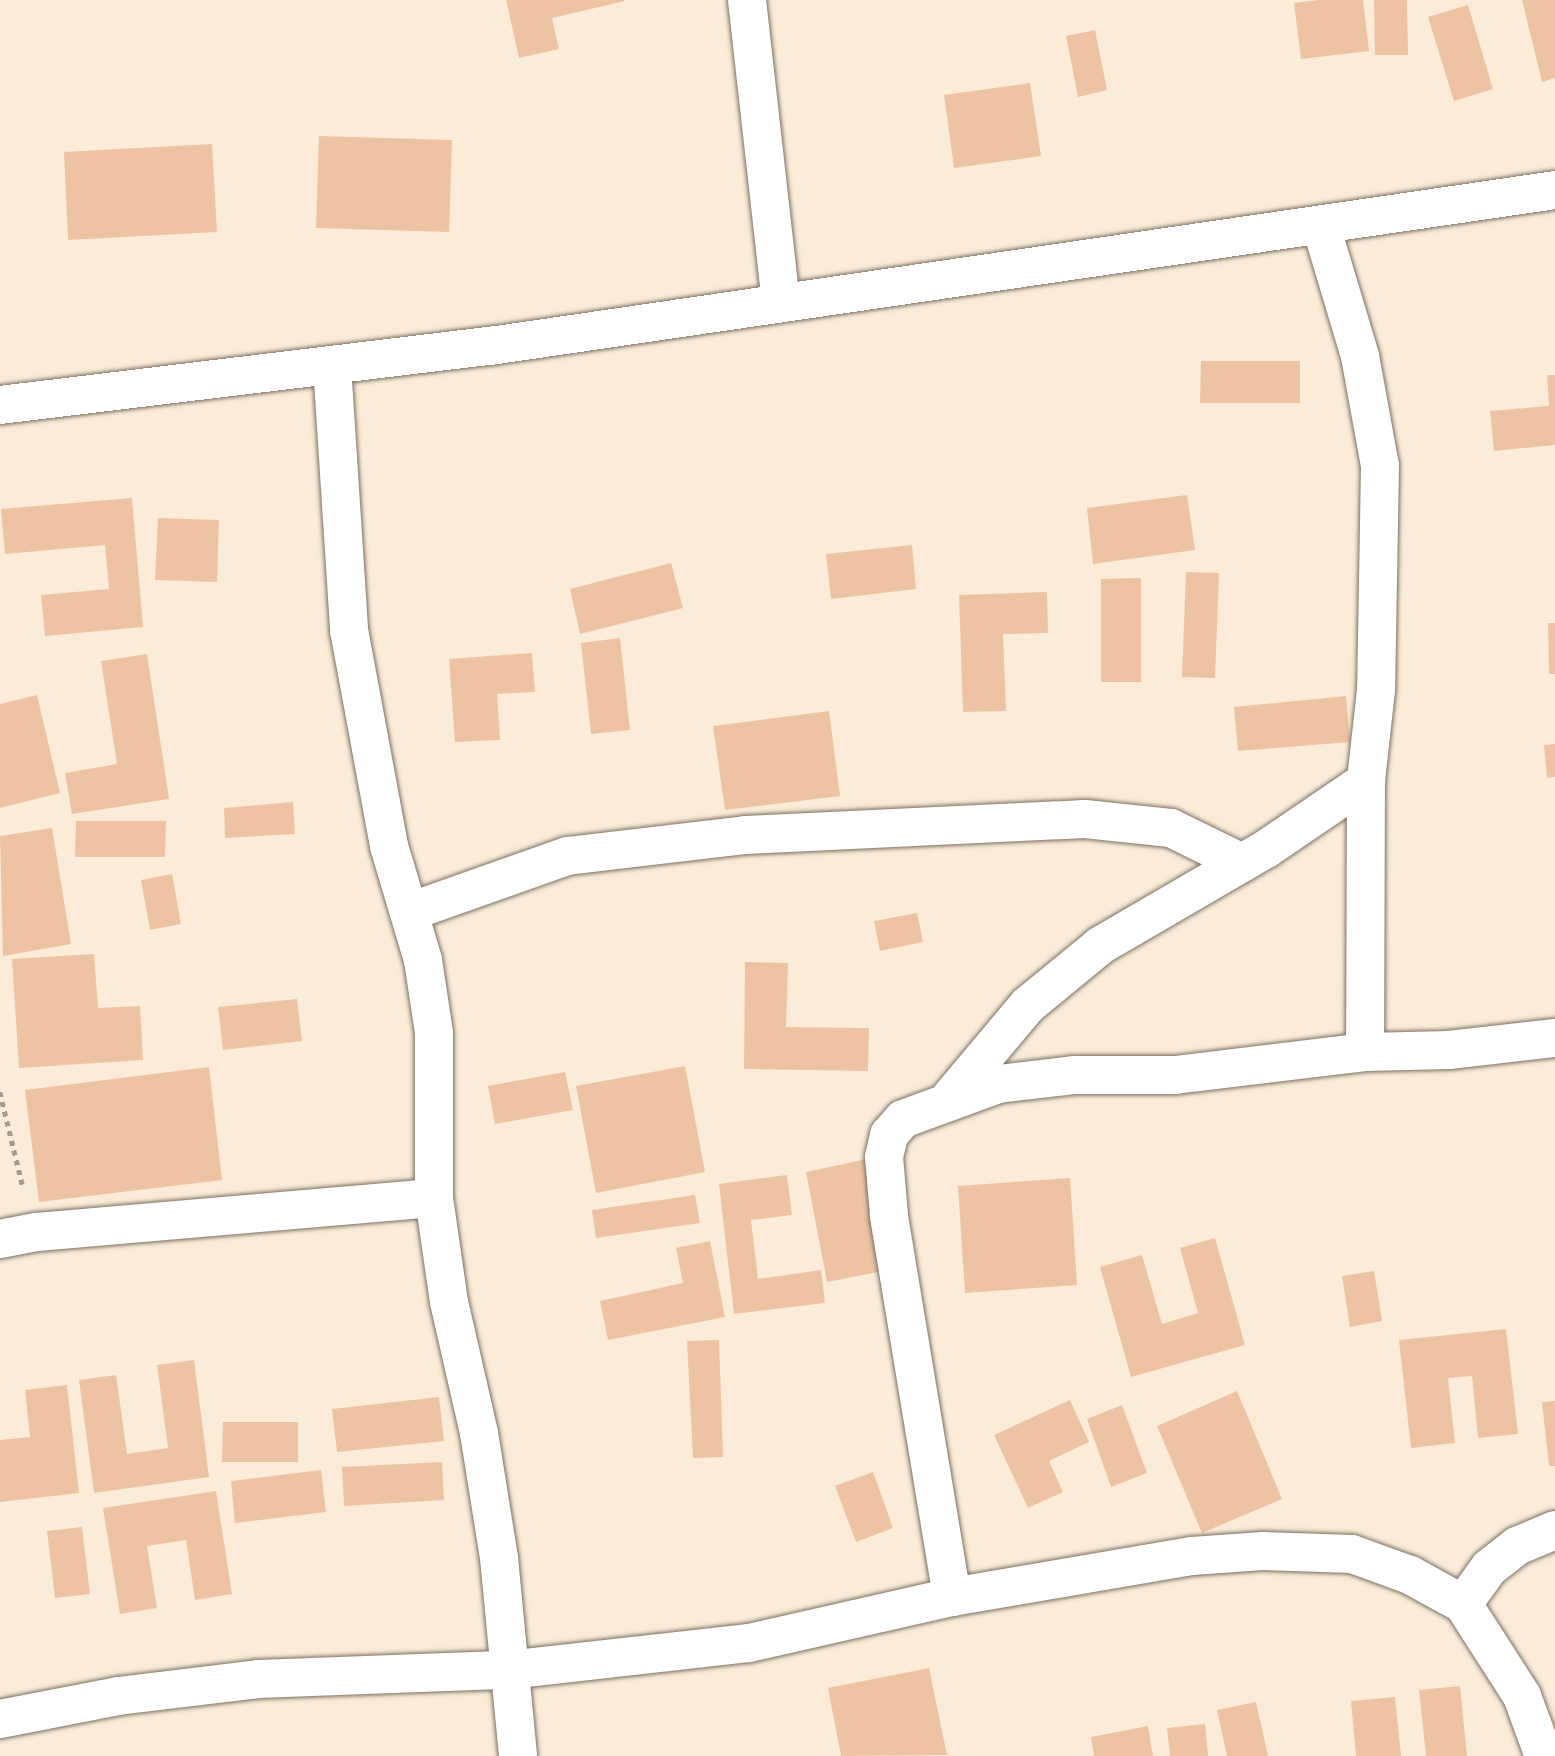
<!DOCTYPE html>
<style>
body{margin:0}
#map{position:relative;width:1555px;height:1756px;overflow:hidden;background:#faecd9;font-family:"Roboto Condensed",sans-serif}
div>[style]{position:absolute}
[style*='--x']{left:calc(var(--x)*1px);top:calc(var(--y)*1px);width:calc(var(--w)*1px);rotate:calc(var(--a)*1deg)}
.building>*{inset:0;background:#eec3a4}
.path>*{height:4.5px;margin-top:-2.25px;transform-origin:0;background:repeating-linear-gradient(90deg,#a59a8c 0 5px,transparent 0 10px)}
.roads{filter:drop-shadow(0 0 2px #7d7060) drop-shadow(0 0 2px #7d7060)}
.street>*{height:38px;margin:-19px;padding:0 19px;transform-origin:19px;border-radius:19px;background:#fff}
.secondary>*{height:38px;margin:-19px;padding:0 19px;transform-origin:19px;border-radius:19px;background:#fff}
span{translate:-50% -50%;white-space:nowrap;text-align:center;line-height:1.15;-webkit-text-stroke:5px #fff;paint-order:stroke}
</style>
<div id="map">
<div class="building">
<div style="clip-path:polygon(506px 0,624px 0,625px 1px,552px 18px,559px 49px,519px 58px)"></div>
<div style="clip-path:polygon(1318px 0,1363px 0,1369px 51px,1301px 59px,1294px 3px)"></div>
<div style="clip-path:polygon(1374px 0,1407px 0,1408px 55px,1375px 55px)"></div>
<div style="clip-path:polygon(1522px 0,1555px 0,1555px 78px,1542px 82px)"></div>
<div style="clip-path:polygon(1468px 5px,1493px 89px,1454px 101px,1428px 17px)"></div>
<div style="clip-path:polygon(1095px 30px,1107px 90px,1078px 97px,1066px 36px)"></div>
<div style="clip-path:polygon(1030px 83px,1041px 156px,954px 168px,944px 95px)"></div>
<div style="clip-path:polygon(319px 136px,452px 140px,449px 232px,316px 228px)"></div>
<div style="clip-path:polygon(212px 144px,217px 232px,68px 240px,64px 152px)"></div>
<div style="clip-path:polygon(1201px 361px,1300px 361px,1300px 403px,1200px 403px)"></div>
<div style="clip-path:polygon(1547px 375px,1555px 375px,1555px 445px,1494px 451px,1490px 411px,1549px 406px)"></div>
<div style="clip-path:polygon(1187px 495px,1195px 550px,1093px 564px,1087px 508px)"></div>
<div style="clip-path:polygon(132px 498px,143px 627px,45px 636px,41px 595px,109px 589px,105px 545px,5px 554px,1px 509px)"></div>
<div style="clip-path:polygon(158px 518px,219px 520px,217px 582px,155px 580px)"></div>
<div style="clip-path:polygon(912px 545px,916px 589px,831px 599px,826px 554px)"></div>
<div style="clip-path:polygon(671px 563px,683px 608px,580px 634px,570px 589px)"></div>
<div style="clip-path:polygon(1186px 572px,1219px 573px,1215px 678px,1182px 677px)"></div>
<div style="clip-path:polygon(1141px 578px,1141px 682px,1101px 682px,1101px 579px)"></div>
<div style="clip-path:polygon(1047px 592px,1048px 633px,1003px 634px,1006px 711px,963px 712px,959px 595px)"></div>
<div style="clip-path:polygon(1548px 623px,1555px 623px,1555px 674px,1549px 674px)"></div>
<div style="clip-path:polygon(620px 638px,630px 730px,591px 734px,581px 643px)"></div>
<div style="clip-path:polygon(532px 653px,535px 692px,497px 694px,500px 740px,455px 742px,449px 659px)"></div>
<div style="clip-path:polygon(147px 654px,169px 799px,72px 814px,65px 773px,117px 764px,101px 661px)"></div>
<div style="clip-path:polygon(37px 695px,60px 793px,0 808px,0 704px)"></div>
<div style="clip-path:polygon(1346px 696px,1350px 742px,1238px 751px,1234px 707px)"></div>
<div style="clip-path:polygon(829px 711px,840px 796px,725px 810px,713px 726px)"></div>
<div style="clip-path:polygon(1555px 744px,1555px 777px,1547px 778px,1544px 745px)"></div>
<div style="clip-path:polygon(293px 802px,295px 834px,225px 838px,224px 808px)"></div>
<div style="clip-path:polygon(76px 821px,166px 821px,165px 857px,75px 857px)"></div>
<div style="clip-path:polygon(52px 828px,71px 944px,3px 956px,0 836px)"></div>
<div style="clip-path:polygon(172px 874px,181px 924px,150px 930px,141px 880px)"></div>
<div style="clip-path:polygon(917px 913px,923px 942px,880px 951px,874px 921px)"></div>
<div style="clip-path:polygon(94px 954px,98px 1008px,140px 1006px,143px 1060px,19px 1068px,12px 959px)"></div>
<div style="clip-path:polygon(745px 962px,788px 963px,786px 1027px,869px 1028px,868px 1071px,744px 1069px)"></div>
<div style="clip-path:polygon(297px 999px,302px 1041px,223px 1050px,218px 1007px)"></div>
<div style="clip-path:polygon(685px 1066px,705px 1172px,596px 1193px,576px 1086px)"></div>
<div style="clip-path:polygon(209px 1067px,222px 1180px,39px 1202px,25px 1090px)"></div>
<div style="clip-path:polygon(565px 1072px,573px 1110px,495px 1124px,488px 1086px)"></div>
<div style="clip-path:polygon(867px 1159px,888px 1270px,827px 1282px,806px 1172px)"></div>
<div style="clip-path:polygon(787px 1175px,792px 1215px,751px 1220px,758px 1279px,821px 1270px,825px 1303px,734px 1314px,719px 1184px)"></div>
<div style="clip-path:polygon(1070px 1178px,1077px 1285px,965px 1293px,958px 1186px)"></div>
<div style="clip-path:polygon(695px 1195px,700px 1223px,596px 1238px,592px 1210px)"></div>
<div style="clip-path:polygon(1215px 1238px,1245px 1345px,1131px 1377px,1100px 1267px,1142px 1255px,1162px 1324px,1198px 1313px,1180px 1248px)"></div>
<div style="clip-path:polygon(710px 1241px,725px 1317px,608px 1340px,600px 1301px,683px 1283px,676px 1248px)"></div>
<div style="clip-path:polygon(1374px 1271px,1382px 1321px,1350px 1327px,1342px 1276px)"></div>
<div style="clip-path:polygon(1506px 1329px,1518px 1434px,1478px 1438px,1472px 1376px,1448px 1378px,1455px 1443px,1411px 1448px,1399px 1340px)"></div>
<div style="clip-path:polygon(719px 1340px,723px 1457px,693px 1458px,687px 1341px)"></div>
<div style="clip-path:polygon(194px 1360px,209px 1477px,94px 1493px,79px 1380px,116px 1375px,127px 1454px,168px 1448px,157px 1365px)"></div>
<div style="clip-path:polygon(67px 1385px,79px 1493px,0 1502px,0 1440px,30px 1437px,25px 1390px)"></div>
<div style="clip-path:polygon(1237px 1391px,1282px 1499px,1202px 1533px,1157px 1426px)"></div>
<div style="clip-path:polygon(439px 1397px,444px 1441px,337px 1452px,332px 1409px)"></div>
<div style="clip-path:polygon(1070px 1400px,1089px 1442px,1049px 1461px,1063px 1492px,1028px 1508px,994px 1435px)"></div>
<div style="clip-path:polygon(1555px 1401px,1555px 1466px,1549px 1466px,1542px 1402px)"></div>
<div style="clip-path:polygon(1122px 1405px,1147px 1473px,1111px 1487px,1087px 1419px)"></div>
<div style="clip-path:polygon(223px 1422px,298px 1422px,298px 1462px,222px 1462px)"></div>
<div style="clip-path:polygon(442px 1462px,444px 1500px,344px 1506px,342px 1467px)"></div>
<div style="clip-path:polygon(321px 1470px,326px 1512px,235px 1523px,231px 1481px)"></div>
<div style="clip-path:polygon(873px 1472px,893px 1528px,856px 1542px,835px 1486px)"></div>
<div style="clip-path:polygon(216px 1491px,232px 1594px,195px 1600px,186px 1540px,147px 1546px,157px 1608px,120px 1614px,103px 1508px)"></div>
<div style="clip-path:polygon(82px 1527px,90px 1594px,55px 1598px,47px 1531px)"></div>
<div style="clip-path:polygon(929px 1668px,947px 1755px,841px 1756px,828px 1688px)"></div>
<div style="clip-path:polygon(1460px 1686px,1467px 1756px,1426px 1756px,1419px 1690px)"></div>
<div style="clip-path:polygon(1395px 1697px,1401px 1756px,1356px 1756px,1351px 1701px)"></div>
<div style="clip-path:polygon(1256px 1702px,1268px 1756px,1227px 1756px,1217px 1710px)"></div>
<div style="clip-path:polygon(1205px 1724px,1208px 1756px,1170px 1756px,1167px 1728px)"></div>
<div style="clip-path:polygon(1148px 1726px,1153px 1756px,1094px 1756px,1091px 1737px)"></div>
</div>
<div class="path">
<div style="--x:0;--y:1092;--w:98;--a:76.4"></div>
</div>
<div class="roads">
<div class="street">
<div style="--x:747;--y:0;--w:305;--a:83.6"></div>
<div style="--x:1321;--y:226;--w:136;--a:73.3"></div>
<div style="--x:1360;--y:356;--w:112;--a:79.7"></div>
<div style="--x:1380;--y:466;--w:224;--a:91"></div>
<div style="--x:1376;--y:690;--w:92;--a:96.3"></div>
<div style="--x:1366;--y:781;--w:271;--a:90.2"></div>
<div style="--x:332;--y:365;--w:266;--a:86.3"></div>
<div style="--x:349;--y:630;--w:220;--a:79.5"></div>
<div style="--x:389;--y:846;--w:119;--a:73.4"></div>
<div style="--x:423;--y:960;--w:74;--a:81.4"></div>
<div style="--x:434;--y:1033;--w:165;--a:90"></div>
<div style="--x:434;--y:1198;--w:105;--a:81.8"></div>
<div style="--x:449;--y:1302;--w:134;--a:77.1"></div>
<div style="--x:479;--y:1433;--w:127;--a:80.9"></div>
<div style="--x:499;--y:1558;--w:199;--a:84.5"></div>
<div style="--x:409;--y:912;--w:168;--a:-19.5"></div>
<div style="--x:567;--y:856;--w:180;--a:-6.7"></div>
<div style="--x:746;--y:835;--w:339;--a:-2.7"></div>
<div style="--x:1085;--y:819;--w:86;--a:6"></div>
<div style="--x:1171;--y:828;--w:79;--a:26.2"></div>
<div style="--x:949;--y:1099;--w:123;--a:-50"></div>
<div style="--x:1028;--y:1005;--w:94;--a:-39.4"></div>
<div style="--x:1101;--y:945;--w:191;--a:-30.2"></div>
<div style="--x:1266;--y:849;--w:121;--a:-34.2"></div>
<div style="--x:0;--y:1239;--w:38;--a:-11"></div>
<div style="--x:37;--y:1232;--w:398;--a:-4.9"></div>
<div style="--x:952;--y:1597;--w:387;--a:-99.4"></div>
<div style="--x:889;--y:1215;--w:58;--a:-94.9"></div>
<div style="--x:884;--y:1157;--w:23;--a:-77"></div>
<div style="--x:889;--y:1135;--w:21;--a:-49"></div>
<div style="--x:903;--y:1119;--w:101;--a:-20.2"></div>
<div style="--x:998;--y:1084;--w:78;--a:-6.7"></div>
<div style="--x:1075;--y:1075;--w:100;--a:0"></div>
<div style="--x:1175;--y:1075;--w:191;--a:-6.9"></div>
<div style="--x:1365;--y:1052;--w:84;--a:-1.4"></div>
<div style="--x:1449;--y:1050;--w:107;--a:-6.5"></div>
<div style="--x:1463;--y:1604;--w:44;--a:-54.2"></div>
<div style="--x:1489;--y:1568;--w:36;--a:-38"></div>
<div style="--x:1517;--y:1546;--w:41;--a:-22.8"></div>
<div style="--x:0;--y:1719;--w:120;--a:-11"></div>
<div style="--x:118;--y:1696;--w:141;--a:-6.9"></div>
<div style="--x:258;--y:1679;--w:250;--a:-2.1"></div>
<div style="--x:508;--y:1670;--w:243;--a:-6.4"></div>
<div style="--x:749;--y:1643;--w:208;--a:-12.8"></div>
<div style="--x:952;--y:1597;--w:243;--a:-9.7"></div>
<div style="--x:1192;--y:1556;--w:71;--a:-4"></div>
<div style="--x:1263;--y:1551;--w:89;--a:1.9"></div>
<div style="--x:1352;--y:1554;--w:62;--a:19.9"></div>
<div style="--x:1410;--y:1575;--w:60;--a:28.7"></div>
<div style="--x:1463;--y:1604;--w:109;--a:57.3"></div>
<div style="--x:1522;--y:1696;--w:64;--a:69.9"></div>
</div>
<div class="secondary">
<div style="--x:0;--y:405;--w:494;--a:-6.9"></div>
<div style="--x:490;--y:346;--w:1076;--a:-8.33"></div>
</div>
</div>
</div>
